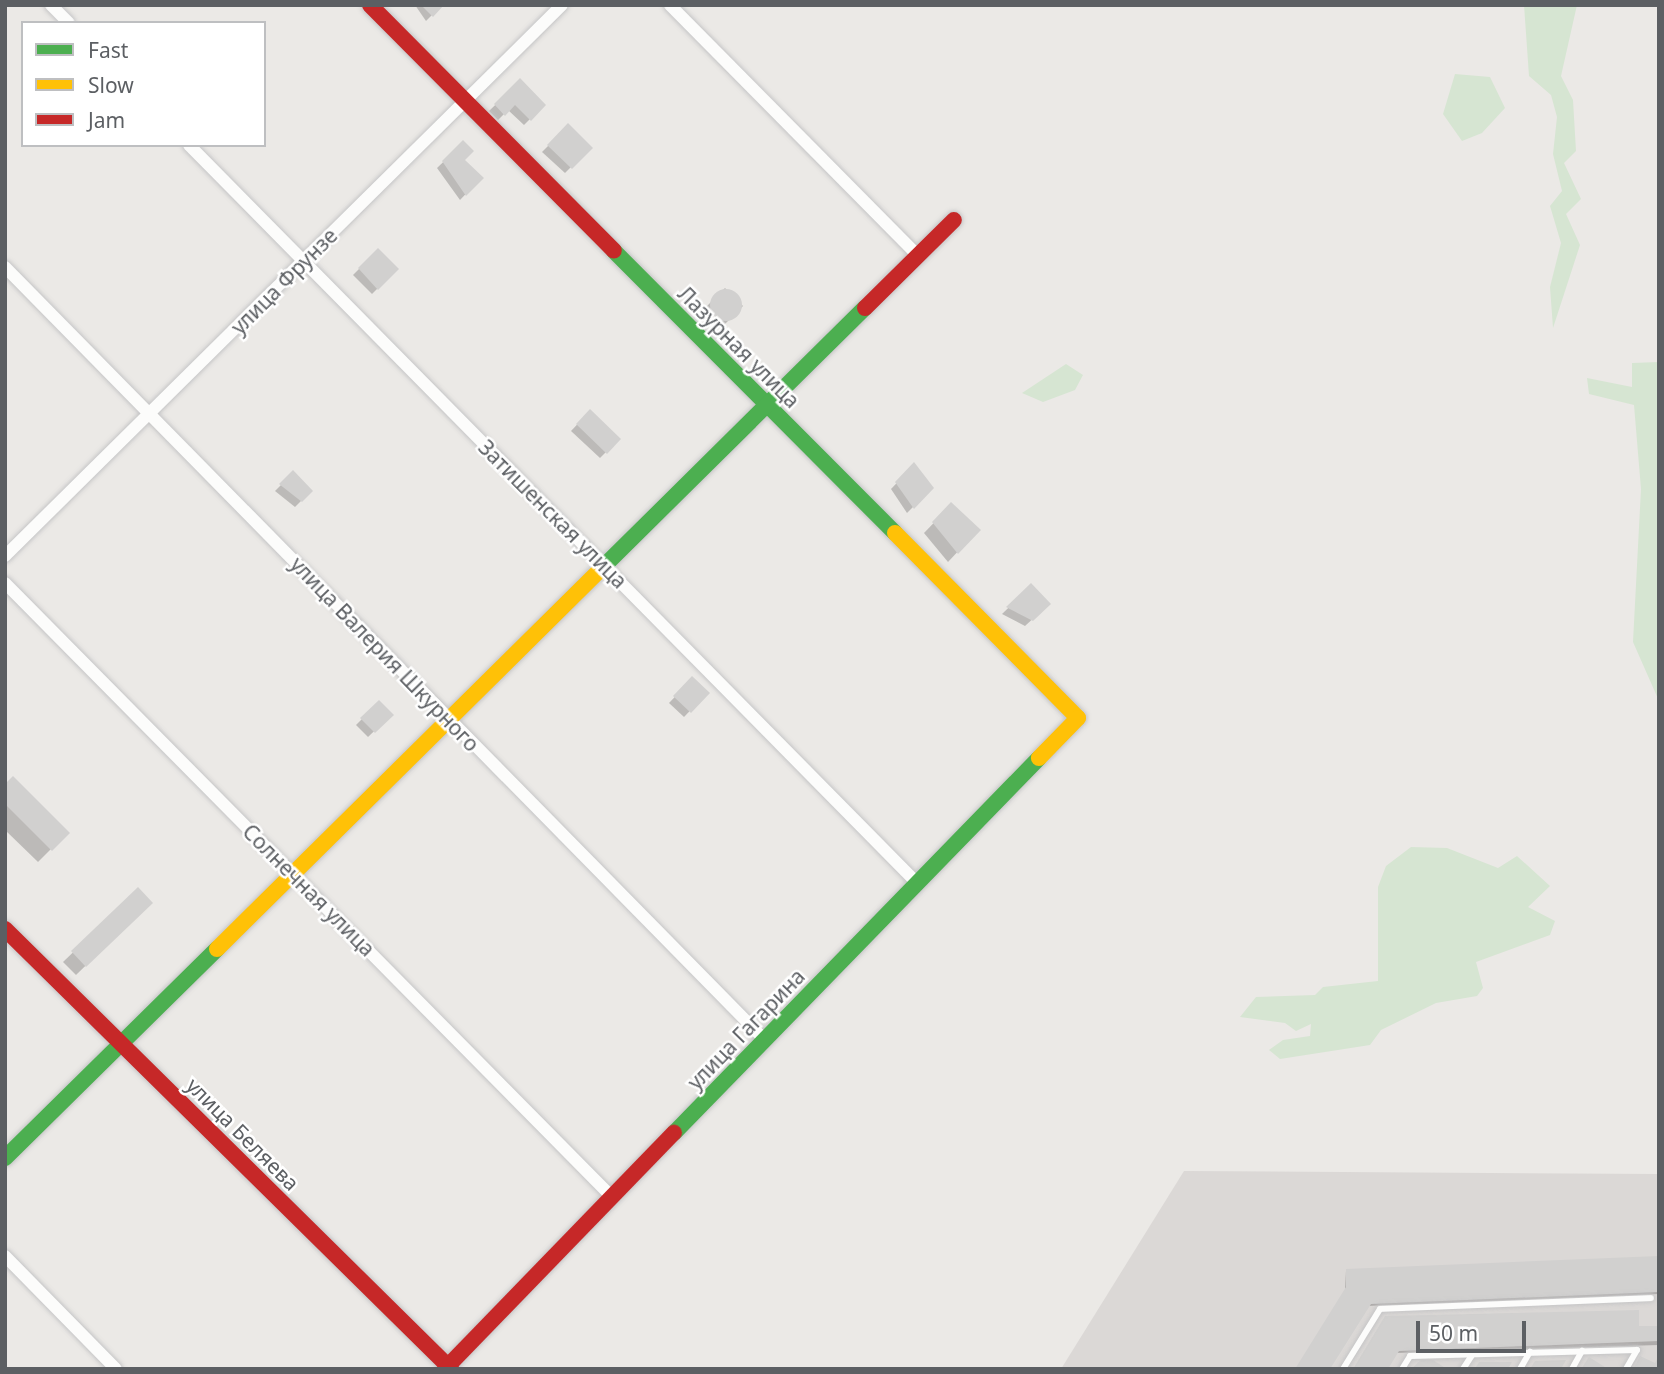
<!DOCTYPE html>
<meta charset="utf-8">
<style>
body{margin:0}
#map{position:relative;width:1664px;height:1374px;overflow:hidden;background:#ebe9e6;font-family:"Noto Sans",sans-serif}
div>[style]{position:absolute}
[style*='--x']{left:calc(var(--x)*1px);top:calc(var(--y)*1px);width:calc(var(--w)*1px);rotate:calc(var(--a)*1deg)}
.industrial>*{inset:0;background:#dbd8d6}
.green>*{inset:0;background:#d6e5d2}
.shadow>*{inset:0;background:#0003}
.building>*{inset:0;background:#d1d0cf}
.round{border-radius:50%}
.roads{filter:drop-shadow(0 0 2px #c5c5c6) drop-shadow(0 0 2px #c5c5c6)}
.lane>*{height:6px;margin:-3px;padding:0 3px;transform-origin:3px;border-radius:3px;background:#fcfcfb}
.street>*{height:12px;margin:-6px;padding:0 6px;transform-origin:6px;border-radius:6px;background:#fcfcfb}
.fast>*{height:16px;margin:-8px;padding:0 8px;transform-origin:8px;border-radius:8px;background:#4caf50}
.slow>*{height:16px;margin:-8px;padding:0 8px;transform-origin:8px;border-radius:8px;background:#ffc107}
.jam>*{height:16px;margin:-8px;padding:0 8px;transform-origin:8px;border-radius:8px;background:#c62828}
span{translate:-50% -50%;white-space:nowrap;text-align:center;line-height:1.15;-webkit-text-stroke:5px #fff;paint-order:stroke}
.street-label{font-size:21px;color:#5c5f63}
.frame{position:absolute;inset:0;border:7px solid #5c5f63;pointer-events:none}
.legend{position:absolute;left:21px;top:21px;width:245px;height:126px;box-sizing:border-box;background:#fff;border:2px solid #bebfc1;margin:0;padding:9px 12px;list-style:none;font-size:21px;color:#5c5f63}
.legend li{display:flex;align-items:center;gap:14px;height:35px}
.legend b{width:35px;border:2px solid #bebfc1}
.scale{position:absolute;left:1416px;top:1321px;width:110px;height:32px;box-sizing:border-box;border:4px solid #5c5f63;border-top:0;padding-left:9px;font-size:21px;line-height:24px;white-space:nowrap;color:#5c5f63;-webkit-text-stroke:5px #fff;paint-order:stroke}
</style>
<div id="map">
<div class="industrial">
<div style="clip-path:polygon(1184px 1171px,1659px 1174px,1659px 1369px,1061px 1369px)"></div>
</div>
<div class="green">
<div style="clip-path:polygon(1524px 5px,1577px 5px,1561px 76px,1573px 100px,1576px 151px,1564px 163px,1581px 199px,1566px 214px,1580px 245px,1553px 328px,1550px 287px,1561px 243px,1550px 206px,1562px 191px,1553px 154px,1557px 117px,1551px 95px,1529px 76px)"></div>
<div style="clip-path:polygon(1455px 74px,1490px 77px,1505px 108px,1482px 133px,1462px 141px,1443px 114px)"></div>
<div style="clip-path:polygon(1659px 362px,1659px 701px,1633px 642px,1641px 489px,1634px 405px,1589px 394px,1587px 378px,1632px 387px,1632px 363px)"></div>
<div style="clip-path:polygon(1066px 364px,1083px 375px,1075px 390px,1043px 402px,1022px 393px)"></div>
<div style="clip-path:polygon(1411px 847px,1447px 848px,1498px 868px,1517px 856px,1550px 886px,1528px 907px,1555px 921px,1550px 935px,1476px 962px,1483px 988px,1477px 996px,1436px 1003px,1381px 1030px,1370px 1045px,1280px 1059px,1269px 1050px,1283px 1040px,1310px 1036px,1311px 1024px,1296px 1031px,1285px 1023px,1240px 1017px,1256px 997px,1315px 995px,1323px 987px,1378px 981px,1378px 887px,1386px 866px)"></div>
</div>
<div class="shadow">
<div style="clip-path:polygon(415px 5px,442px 5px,426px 21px)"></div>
<div style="clip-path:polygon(520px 81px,544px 105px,524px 125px,508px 110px,498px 120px,489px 111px)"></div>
<div style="clip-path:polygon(568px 126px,590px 148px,565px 173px,542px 152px)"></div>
<div style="clip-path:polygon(463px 143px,463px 160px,481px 178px,460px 200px,437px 168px)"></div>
<div style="clip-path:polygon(378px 250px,397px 269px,372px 294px,353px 275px)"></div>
<div style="clip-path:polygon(725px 288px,743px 306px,724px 325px,706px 307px)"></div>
<div style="clip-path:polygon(590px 411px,619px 439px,600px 458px,571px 431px)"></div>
<div style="clip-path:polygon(914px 465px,932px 488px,907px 513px,891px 489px)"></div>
<div style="clip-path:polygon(293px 473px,311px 491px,295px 507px,275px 491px)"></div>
<div style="clip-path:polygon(951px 505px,978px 530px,948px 562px,924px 533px)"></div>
<div style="clip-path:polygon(1031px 586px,1049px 604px,1025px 626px,1002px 614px)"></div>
<div style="clip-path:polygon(692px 679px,707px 693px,684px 717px,669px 703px)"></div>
<div style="clip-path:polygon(379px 702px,391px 715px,368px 737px,356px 725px)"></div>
<div style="clip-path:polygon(5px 787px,67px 833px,38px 862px,5px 830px)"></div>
<div style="clip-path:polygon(138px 890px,150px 903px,76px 975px,63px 962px)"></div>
<div style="clip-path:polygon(1659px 1257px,1659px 1294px,1367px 1306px,1345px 1291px,1346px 1271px)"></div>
<div style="clip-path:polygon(1383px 1321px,1659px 1327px,1659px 1345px,1396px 1353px)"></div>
</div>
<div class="building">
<div style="clip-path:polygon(421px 5px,444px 5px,433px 17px)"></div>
<div style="clip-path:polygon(520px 78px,546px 105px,531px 121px,515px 105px,505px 116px,494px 104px)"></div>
<div style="clip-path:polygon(568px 123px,593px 148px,572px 169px,547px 145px)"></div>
<div style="clip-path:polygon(463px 140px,474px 151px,465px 160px,484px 178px,466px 196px,442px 161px)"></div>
<div style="clip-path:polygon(378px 248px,399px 269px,378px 290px,358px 268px)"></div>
<div class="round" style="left:710px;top:289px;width:32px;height:32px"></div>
<div style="clip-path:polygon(590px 409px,621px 439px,607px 454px,576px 424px)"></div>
<div style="clip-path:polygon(914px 462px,934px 488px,914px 509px,895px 482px)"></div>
<div style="clip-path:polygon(293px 470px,313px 491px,302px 502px,279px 484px)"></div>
<div style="clip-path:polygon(951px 502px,981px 530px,958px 554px,932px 522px)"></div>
<div style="clip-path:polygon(1031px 583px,1051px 604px,1033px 621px,1006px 607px)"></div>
<div style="clip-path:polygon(692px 676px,710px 693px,691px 713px,673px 696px)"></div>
<div style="clip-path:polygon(379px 700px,394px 715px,375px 733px,360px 718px)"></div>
<div style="clip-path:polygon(13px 776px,70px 833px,52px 851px,5px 804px,5px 784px)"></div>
<div style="clip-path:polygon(138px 887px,153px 903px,86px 967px,71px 951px)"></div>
<div style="clip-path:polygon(1659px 1256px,1659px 1292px,1371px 1304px,1330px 1369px,1295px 1369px,1346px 1287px,1346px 1269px)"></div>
<div style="clip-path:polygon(1639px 1310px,1639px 1326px,1659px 1326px,1659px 1341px,1399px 1351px,1388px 1369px,1353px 1369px,1385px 1316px)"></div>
<div style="clip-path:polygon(1659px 1355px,1659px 1369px,1633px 1369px,1640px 1356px,1655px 1363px)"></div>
<div style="clip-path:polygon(1589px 1357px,1608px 1369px,1581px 1369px)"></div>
<div style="clip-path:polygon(1421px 1360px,1433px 1360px,1447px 1369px,1411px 1369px)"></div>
<div style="clip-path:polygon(1566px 1360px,1561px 1369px,1530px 1369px,1535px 1361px)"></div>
<div style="clip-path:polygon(1479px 1362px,1512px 1362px,1508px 1369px,1475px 1369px)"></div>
</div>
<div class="roads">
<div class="lane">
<div style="--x:1343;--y:1369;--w:70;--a:-58.3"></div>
<div style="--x:1380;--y:1309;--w:271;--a:-2.3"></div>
<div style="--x:1402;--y:1369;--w:15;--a:-58"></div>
<div style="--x:1410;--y:1356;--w:227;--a:-1.5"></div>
<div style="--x:1637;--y:1350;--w:22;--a:120"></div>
<div style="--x:1463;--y:1369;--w:17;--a:-57"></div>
<div style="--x:1520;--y:1369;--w:20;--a:-60"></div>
<div style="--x:1572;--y:1369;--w:21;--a:-61"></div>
</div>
<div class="street">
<div style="--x:51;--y:5;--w:25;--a:45"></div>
<div style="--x:670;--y:5;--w:353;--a:45.3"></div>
<div style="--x:189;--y:145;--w:1037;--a:45.39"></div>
<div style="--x:5;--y:267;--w:1084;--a:45.49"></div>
<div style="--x:5;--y:556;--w:783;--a:-44.69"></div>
<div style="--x:5;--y:583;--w:863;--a:45.33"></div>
<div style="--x:5;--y:1256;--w:158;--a:45.5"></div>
</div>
<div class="fast">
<div style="--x:614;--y:251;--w:398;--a:45.1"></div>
<div style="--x:601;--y:569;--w:371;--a:-44.7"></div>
<div style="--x:674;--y:1133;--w:523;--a:-45.77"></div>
<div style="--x:5;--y:1158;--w:298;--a:-44.6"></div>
</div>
<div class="slow">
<div style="--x:895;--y:533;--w:260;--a:45.3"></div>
<div style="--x:1078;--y:718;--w:56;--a:134.3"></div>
<div style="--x:217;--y:949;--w:540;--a:-44.7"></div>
</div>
<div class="jam">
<div style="--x:370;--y:5;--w:346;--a:45.2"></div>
<div style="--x:865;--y:308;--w:125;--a:-44.7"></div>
<div style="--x:5;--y:929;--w:627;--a:44.61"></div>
<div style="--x:445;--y:1369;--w:329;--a:-45.9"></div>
</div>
</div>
<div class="street-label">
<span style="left:284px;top:281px;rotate:-45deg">улица Фрунзе</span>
<span style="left:739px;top:347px;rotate:45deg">Лазурная улица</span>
<span style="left:553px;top:514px;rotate:45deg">Затишенская улица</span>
<span style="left:385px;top:654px;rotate:46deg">улица Валерия Шкурного</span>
<span style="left:309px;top:890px;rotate:45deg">Солнечная улица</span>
<span style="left:746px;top:1029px;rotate:-46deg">улица Гагарина</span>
<span style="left:243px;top:1134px;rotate:45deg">улица Беляева</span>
</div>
<div class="frame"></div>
<ul class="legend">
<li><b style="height:9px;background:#4caf50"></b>Fast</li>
<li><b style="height:9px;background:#ffc107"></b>Slow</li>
<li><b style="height:9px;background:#c62828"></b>Jam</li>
</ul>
<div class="scale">50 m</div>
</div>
